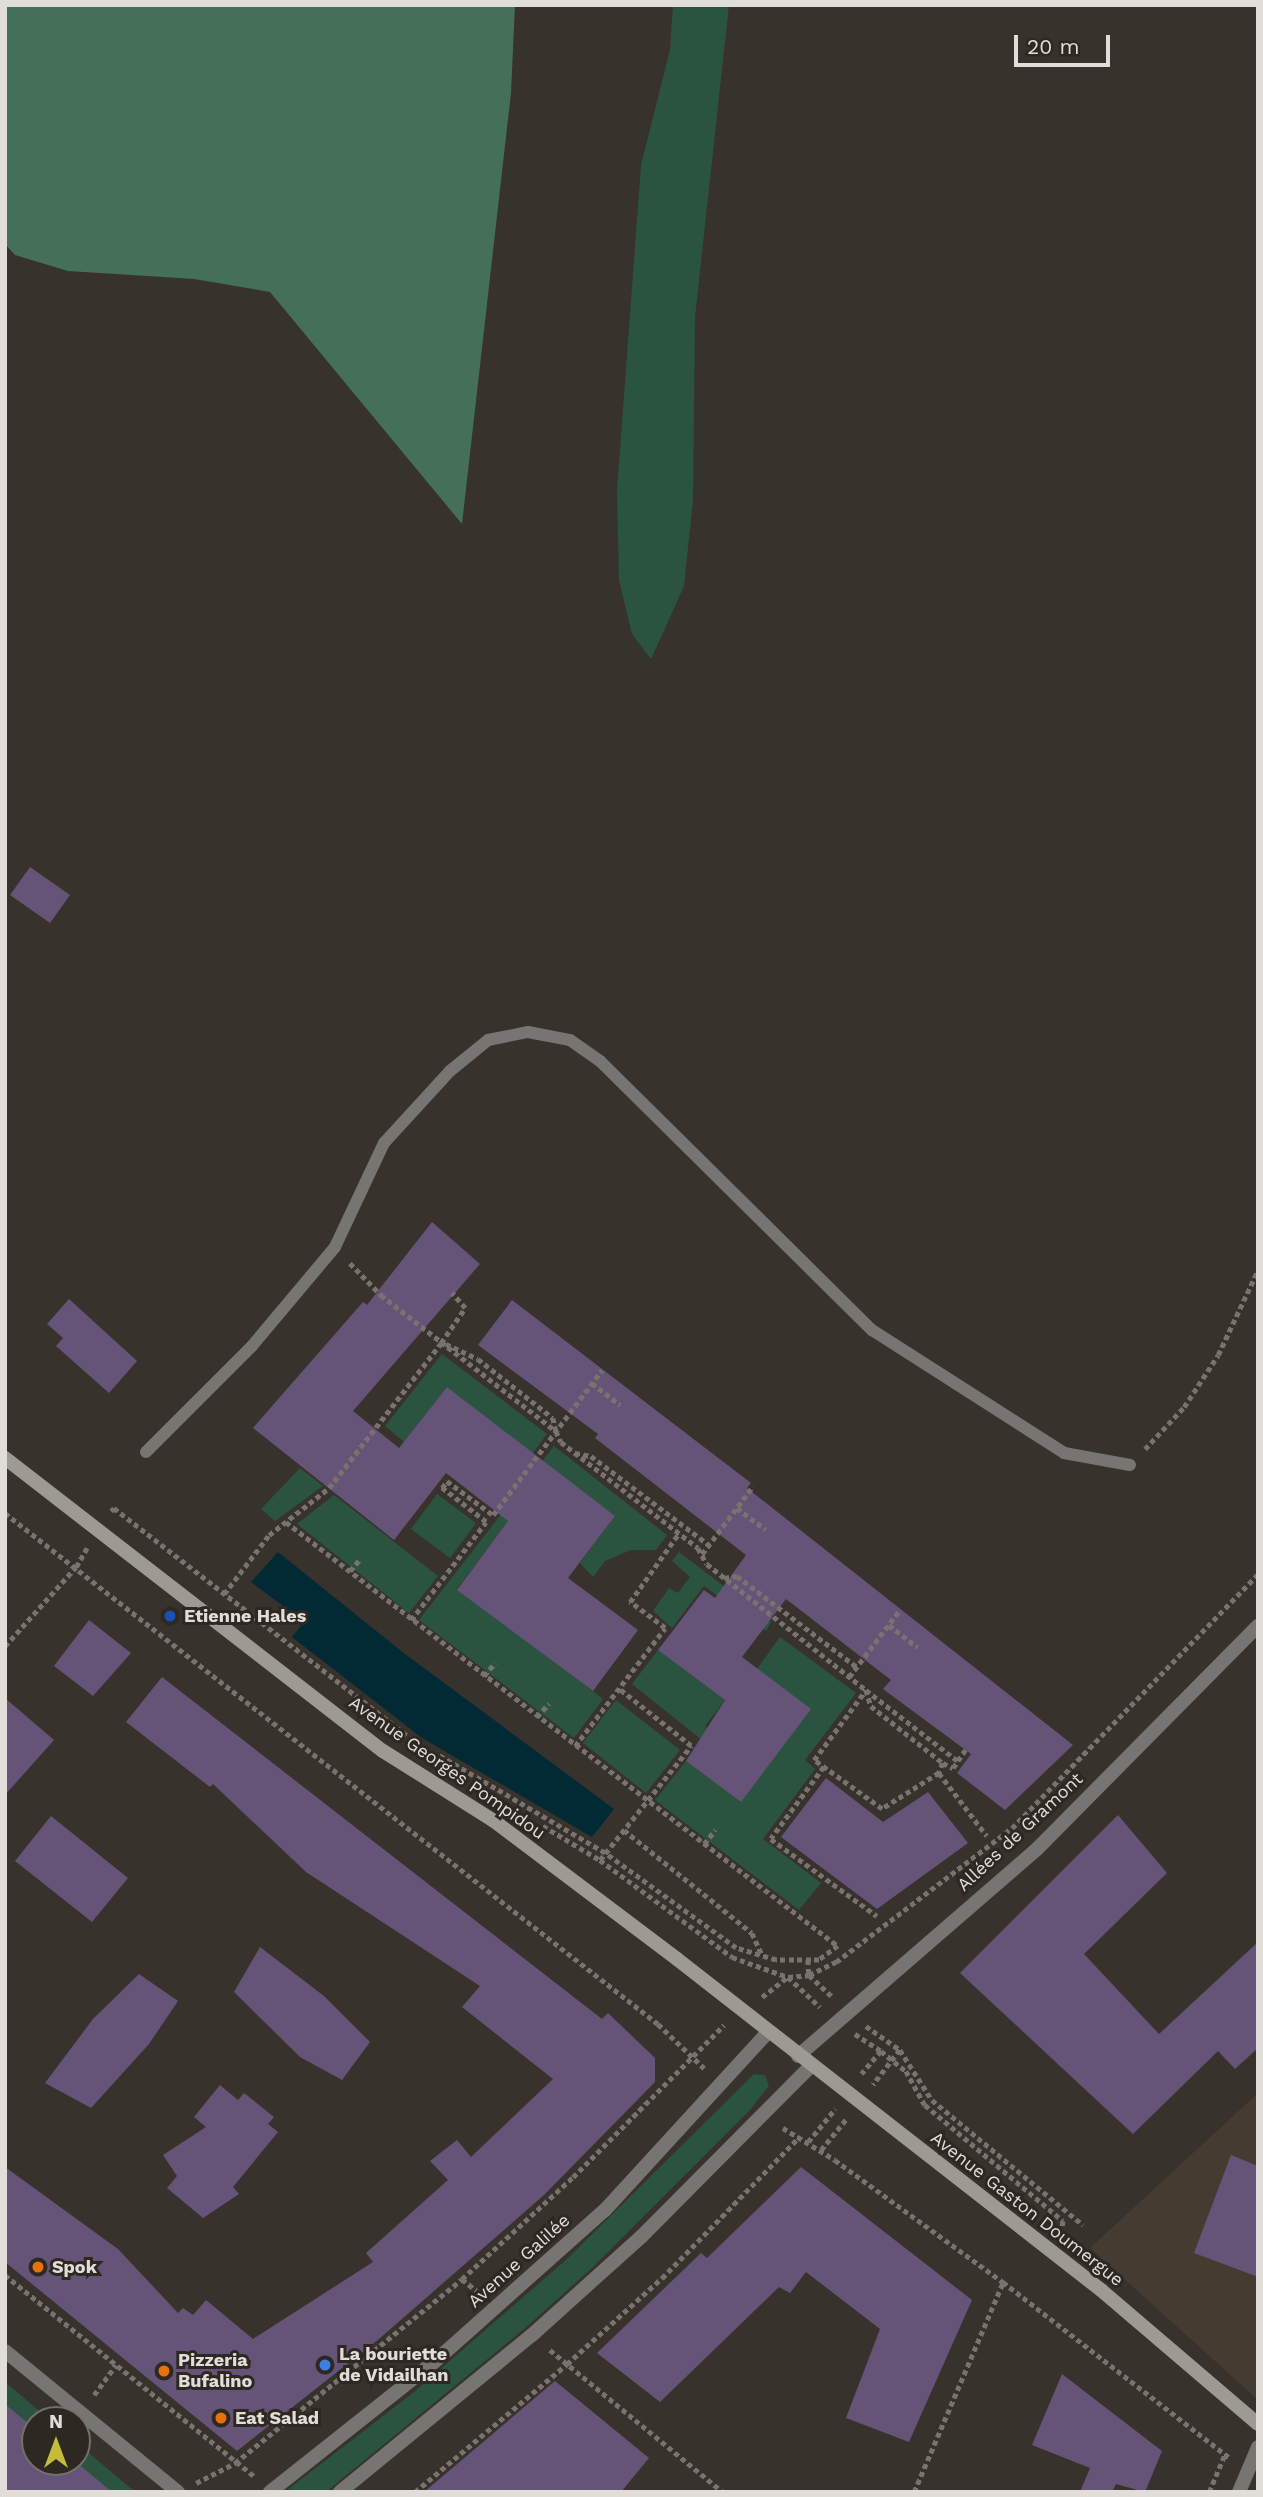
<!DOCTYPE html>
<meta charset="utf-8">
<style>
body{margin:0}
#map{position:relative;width:1263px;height:2497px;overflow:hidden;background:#38322c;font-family:"Work Sans",sans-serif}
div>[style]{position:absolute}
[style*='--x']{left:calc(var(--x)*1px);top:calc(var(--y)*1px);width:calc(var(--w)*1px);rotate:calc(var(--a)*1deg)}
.built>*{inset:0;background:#463b30}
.green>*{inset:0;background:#2b5440}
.forest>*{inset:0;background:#446f59}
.water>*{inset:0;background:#012a35}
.building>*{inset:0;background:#655477}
.path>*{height:4.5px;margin-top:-2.25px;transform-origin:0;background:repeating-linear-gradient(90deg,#78736e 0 5px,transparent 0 8.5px)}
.service>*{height:12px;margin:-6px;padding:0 6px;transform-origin:6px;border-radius:6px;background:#777571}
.minor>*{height:14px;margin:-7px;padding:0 7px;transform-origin:7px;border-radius:7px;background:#777571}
.secondary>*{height:14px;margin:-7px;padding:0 7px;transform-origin:7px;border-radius:7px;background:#9d9a94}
.dots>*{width:19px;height:19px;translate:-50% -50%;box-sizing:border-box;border:4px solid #2e2822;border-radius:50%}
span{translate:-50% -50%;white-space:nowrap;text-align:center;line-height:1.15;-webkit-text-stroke:6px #2e2822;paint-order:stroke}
.poi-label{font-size:18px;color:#e1ddd9;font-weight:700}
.left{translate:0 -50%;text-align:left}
.street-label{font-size:18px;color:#e1ddd9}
.frame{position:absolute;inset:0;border:7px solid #e1ddd9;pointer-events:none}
.north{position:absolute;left:21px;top:2406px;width:70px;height:70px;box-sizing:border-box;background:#2e2822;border:2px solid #76706b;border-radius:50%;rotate:0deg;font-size:19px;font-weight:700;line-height:28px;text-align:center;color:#e1ddd9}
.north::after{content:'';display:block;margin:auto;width:24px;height:32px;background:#c6bc3c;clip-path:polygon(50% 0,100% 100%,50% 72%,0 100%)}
.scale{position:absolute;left:1014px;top:35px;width:96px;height:32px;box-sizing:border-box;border:4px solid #e1ddd9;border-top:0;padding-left:9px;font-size:21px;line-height:24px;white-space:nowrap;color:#e1ddd9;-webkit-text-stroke:5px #2e2822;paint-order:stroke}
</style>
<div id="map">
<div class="built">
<div style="clip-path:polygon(1258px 2093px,1258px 2400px,1090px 2248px)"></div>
</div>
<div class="green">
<div style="clip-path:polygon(673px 5px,729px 5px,695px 317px,693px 500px,684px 586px,651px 659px,632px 634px,619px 580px,617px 491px,641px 165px,670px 50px)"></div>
<div style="clip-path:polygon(442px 1354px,547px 1434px,492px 1507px,474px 1495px,516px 1441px,447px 1387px,404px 1442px,385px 1426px)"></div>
<div style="clip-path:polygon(554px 1446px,667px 1535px,656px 1550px,631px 1550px,605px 1561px,593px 1577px,580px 1563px,615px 1516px,549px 1467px,457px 1589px,603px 1699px,574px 1738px,419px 1620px)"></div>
<div style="clip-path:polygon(300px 1468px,323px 1486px,275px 1521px,261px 1509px)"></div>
<div style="clip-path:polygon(437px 1494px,476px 1523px,450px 1558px,411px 1529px)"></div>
<div style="clip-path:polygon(334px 1495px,438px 1576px,409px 1613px,297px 1524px)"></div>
<div style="clip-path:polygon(679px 1552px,771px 1622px,766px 1631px,704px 1586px,672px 1628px,653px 1611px,669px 1588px,678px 1593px,690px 1577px,672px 1561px)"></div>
<div style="clip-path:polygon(780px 1637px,856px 1693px,805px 1760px,815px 1769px,763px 1839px,821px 1883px,799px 1910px,655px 1800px,686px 1761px,741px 1802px,757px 1669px)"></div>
<div style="clip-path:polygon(658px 1650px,725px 1700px,705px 1726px,709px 1730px,702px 1740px,632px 1684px)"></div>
<div style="clip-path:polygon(616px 1700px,680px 1750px,646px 1793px,583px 1743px)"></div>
<div style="clip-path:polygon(754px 2074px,765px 2075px,769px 2086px,750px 2110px,593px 2267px,524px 2329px,326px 2492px,286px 2491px,414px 2392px,567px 2259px)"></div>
<div style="clip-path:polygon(5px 2382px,50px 2420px,35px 2420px,35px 2462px,77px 2462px,77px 2443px,135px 2492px,5px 2492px)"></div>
</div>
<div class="forest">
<div style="clip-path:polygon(5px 5px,515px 5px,511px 93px,462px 524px,270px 292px,194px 279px,68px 271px,15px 255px,5px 244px)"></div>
</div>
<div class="water">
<div style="clip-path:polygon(278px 1552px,405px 1654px,614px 1809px,592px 1837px,422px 1738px,292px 1637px,304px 1622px,251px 1582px)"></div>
</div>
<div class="building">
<div style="clip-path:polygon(30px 867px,70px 895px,50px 923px,10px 895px)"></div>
<div style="clip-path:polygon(432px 1222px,480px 1264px,353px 1411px,399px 1448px,447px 1387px,615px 1516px,568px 1578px,638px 1630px,593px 1691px,457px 1590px,508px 1521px,446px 1473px,394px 1540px,253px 1428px,363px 1302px,367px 1305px)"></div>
<div style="clip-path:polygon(69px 1299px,137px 1361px,109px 1393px,56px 1346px,63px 1338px,47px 1324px)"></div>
<div style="clip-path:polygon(512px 1300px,751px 1483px,747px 1488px,1073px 1745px,1005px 1810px,957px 1773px,971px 1754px,883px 1689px,891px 1680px,786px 1599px,742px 1657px,811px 1709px,741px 1802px,686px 1761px,725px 1700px,658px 1650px,704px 1590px,715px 1598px,746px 1555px,595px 1438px,598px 1434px,478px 1345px)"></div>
<div style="clip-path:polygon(89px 1620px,131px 1653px,93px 1696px,54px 1666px)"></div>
<div style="clip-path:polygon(162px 1677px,602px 2019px,608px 2013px,655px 2058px,655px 2082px,544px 2195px,379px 2339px,237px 2451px,5px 2262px,5px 2167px,118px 2249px,178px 2313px,183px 2308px,193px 2315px,206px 2300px,253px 2339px,373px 2262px,366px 2253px,448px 2180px,430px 2161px,457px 2140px,471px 2157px,553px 2079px,462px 2007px,480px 1986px,306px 1872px,213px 1784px,210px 1787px,126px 1722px)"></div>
<div style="clip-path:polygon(5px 1698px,54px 1740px,5px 1795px)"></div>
<div style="clip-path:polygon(826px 1778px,883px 1822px,928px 1792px,968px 1843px,877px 1909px,781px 1837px)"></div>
<div style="clip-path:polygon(1118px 1815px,1167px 1873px,1084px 1954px,1159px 2034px,1258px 1942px,1258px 2048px,1235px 2069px,1218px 2051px,1133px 2134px,960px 1973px)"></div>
<div style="clip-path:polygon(51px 1816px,128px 1878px,92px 1922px,15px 1861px)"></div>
<div style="clip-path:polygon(260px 1947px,324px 1996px,370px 2042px,342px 2080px,300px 2057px,234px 1992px)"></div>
<div style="clip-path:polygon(139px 1974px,178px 2001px,149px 2044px,91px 2108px,45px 2083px,93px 2019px)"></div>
<div style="clip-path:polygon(220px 2085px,238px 2100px,244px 2093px,274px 2117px,268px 2124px,278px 2132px,233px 2187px,239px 2194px,203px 2218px,167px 2188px,177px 2176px,163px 2155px,206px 2127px,194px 2117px)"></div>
<div style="clip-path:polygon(1231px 2155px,1258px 2166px,1258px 2277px,1194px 2253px)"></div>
<div style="clip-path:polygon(801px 2167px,972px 2300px,909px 2442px,846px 2418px,880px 2329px,806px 2272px,790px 2293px,779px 2287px,660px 2402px,597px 2353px,701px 2253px,707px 2258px)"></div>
<div style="clip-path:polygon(1062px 2374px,1162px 2451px,1145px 2492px,1116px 2484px,1112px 2492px,1080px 2492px,1090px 2468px,1032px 2445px)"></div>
<div style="clip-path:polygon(555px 2381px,649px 2458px,621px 2492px,424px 2492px)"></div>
<div style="clip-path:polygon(5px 2404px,35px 2429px,35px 2462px,76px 2462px,112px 2492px,5px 2492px)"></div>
</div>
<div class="path">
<div style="--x:350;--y:1263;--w:45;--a:45.9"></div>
<div style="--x:381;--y:1295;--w:222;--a:37.9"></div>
<div style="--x:556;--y:1431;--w:12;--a:66"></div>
<div style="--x:561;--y:1442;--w:173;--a:37.7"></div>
<div style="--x:698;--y:1548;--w:18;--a:61"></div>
<div style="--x:707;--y:1564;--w:203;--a:38.4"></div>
<div style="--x:866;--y:1690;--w:17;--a:73"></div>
<div style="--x:871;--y:1706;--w:92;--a:38.4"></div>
<div style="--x:943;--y:1763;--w:11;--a:112"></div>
<div style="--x:939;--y:1773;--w:79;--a:52.7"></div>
<div style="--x:446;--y:1344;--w:35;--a:25"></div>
<div style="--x:478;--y:1359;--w:95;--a:38.2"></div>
<div style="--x:553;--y:1418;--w:13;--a:77"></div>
<div style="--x:592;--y:1383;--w:36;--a:38"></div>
<div style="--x:1145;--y:1449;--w:57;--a:-47.1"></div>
<div style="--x:1184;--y:1407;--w:62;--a:-56.8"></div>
<div style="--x:1218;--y:1355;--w:94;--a:-64.8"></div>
<div style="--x:575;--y:1453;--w:16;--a:11"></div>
<div style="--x:591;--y:1456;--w:148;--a:37"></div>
<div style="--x:737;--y:1508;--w:36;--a:37"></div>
<div style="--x:111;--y:1511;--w:4;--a:-45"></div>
<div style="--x:114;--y:1508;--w:376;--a:37.8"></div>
<div style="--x:5;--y:1513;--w:829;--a:38.04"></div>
<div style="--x:658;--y:2024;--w:64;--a:43.7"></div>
<div style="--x:286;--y:1522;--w:696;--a:37.53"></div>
<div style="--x:838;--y:1946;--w:24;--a:144"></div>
<div style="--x:819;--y:1960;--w:43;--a:180"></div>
<div style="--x:776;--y:1960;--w:42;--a:-163.3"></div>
<div style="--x:736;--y:1948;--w:162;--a:-144.1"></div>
<div style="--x:605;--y:1853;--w:196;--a:-149.6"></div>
<div style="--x:702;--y:1554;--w:85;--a:-53.1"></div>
<div style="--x:350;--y:1571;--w:16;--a:-50"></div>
<div style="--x:724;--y:1578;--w:13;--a:-9"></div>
<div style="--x:737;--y:1576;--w:151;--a:37.2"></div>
<div style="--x:224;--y:1594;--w:74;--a:-52.7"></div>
<div style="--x:269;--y:1535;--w:76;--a:-38.1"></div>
<div style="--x:329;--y:1488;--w:183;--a:-52.3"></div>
<div style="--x:441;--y:1343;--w:42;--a:-55.6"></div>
<div style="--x:465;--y:1308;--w:20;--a:-131"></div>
<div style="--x:411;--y:1620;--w:123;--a:-52.6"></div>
<div style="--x:486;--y:1522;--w:56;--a:-142.3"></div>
<div style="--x:442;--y:1488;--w:9;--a:-54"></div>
<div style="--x:447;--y:1481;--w:57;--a:36.5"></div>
<div style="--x:493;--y:1515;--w:181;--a:-53.1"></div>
<div style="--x:889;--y:1625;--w:36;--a:38"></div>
<div style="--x:5;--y:1646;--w:106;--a:-48.1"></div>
<div style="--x:76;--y:1567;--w:22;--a:-60"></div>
<div style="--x:484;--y:1676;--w:17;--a:-50"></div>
<div style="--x:849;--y:1677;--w:83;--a:-52.9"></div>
<div style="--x:537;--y:1717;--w:18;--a:-49"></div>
<div style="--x:575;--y:1746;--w:148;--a:-52.7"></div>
<div style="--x:665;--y:1628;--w:44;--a:-143.4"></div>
<div style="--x:630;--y:1602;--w:85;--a:-54.6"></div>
<div style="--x:943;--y:1763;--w:11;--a:27"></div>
<div style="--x:953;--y:1768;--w:22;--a:-56"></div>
<div style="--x:824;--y:1767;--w:89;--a:126.4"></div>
<div style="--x:771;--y:1839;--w:131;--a:36"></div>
<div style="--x:939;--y:1773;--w:67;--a:147.7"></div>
<div style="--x:882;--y:1809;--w:84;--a:-144.2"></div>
<div style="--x:814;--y:1760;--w:87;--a:-53.4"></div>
<div style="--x:866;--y:1690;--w:116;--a:37.7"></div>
<div style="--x:543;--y:1826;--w:66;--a:30.8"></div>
<div style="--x:600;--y:1860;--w:164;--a:36.3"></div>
<div style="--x:732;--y:1957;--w:59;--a:19.7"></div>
<div style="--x:788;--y:1977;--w:44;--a:43.2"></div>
<div style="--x:624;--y:1830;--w:164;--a:38.8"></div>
<div style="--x:752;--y:1933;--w:23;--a:65"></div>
<div style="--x:704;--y:1844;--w:18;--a:-52"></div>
<div style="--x:600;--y:1860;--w:146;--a:-51.4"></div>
<div style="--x:691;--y:1746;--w:92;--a:-141.6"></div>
<div style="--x:808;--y:1960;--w:15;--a:86"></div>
<div style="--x:809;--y:1975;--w:33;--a:43"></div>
<div style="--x:762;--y:1997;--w:33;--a:-38"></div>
<div style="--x:788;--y:1977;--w:21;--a:-5"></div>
<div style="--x:809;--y:1975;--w:30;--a:-26"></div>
<div style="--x:836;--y:1962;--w:221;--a:-37.3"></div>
<div style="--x:1012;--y:1828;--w:354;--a:-45.9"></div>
<div style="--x:866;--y:2026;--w:42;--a:35.2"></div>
<div style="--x:900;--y:2050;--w:44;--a:127.6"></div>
<div style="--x:855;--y:2034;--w:31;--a:33"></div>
<div style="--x:881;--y:2051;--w:30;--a:130"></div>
<div style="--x:900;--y:2050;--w:59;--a:57.4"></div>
<div style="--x:932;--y:2100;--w:196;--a:39.6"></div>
<div style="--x:881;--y:2051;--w:32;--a:39"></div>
<div style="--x:906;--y:2071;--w:39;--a:61"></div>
<div style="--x:925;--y:2105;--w:180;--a:40"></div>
<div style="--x:1063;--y:2221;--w:11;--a:95"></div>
<div style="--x:783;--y:2128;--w:61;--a:31.6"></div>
<div style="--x:835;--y:2160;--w:208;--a:36"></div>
<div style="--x:1003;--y:2282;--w:286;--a:37.8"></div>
<div style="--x:808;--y:2142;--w:43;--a:-50.7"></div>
<div style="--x:821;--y:2150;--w:40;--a:-51"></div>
<div style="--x:5;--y:2275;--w:321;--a:38.9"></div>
<div style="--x:462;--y:2279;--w:21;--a:39"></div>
<div style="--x:550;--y:2350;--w:224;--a:39.4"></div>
<div style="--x:94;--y:2395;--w:37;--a:-54"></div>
<div style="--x:196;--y:2483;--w:44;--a:-27.1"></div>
<div style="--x:235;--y:2463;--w:292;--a:-39"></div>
<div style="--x:462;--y:2279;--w:151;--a:-42.6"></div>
<div style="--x:573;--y:2177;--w:214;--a:-45.2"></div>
<div style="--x:415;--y:2492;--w:199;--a:-40.1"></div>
<div style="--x:567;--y:2364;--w:128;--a:-42.2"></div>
<div style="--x:662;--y:2278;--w:197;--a:-45.8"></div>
<div style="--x:914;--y:2492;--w:228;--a:-67"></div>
<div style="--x:1209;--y:2492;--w:41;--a:-67.2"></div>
</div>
<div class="service">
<div style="--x:146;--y:1452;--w:150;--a:-45"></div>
<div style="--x:252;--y:1346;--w:129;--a:-50"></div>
<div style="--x:335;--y:1247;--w:115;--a:-64.8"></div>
<div style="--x:384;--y:1143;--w:98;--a:-47.5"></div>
<div style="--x:450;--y:1071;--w:49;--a:-39.2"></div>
<div style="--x:488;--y:1040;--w:41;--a:-11.3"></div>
<div style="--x:528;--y:1032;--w:43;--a:10.8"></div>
<div style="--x:570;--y:1040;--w:37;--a:35"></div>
<div style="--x:600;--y:1061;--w:383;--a:44.7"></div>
<div style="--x:872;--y:1330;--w:228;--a:32.6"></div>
<div style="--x:1064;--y:1453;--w:67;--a:10.3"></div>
</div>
<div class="minor">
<div style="--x:798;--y:2056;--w:316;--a:-40.9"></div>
<div style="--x:1037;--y:1849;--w:314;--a:-45.3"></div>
<div style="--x:5;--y:2351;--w:223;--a:39.2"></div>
<div style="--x:270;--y:2492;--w:208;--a:-38.4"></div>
<div style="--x:433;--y:2363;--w:230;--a:-41.7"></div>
<div style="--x:605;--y:2210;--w:241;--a:-47.5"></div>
<div style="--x:340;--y:2492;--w:248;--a:-39.3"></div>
<div style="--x:532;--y:2335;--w:148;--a:-42"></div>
<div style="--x:642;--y:2236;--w:240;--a:-45.2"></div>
<div style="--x:1239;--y:2492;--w:49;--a:-67.1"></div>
</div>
<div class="secondary">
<div style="--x:5;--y:1458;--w:478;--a:37.8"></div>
<div style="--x:383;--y:1751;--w:131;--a:32.2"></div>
<div style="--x:494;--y:1821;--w:229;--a:37"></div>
<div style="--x:677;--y:1959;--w:538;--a:37.98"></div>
<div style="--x:1101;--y:2290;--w:206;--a:40.5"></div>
</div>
<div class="dots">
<div style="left:170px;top:1616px;background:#1a4fb4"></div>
<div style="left:38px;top:2267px;background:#e8710a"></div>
<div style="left:325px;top:2365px;background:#3f7fe0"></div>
<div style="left:164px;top:2371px;background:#e8710a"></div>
<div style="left:221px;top:2418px;background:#e8710a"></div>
</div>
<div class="poi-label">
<span class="left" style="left:184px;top:1616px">Etienne Hales</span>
<span class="left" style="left:52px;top:2267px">Spok</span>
<span class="left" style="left:339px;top:2365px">La bouriette<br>de Vidailhan</span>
<span class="left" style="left:178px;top:2371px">Pizzeria<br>Bufalino</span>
<span class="left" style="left:235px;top:2418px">Eat Salad</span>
</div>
<div class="street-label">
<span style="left:447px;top:1768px;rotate:35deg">Avenue Georges Pompidou</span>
<span style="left:1020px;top:1832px;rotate:-43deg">Allées de Gramont</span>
<span style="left:1027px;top:2209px;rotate:38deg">Avenue Gaston Doumergue</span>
<span style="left:519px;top:2261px;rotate:-42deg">Avenue Galilée</span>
</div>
<div class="frame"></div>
<div class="north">N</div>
<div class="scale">20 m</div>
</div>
